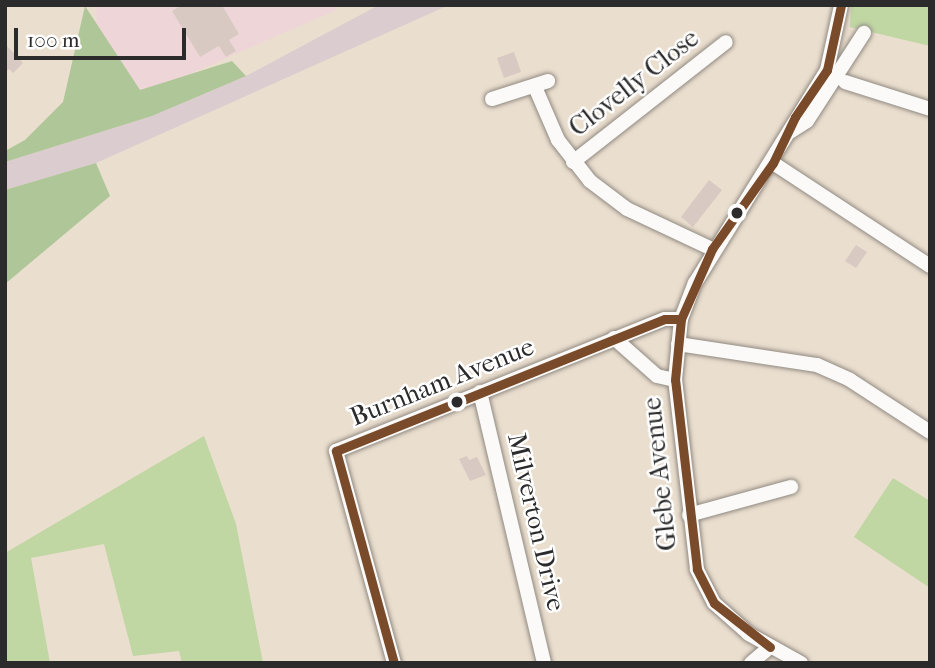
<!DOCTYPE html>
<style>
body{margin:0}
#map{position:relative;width:935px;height:668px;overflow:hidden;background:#eadece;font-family:"IM FELL French Canon",serif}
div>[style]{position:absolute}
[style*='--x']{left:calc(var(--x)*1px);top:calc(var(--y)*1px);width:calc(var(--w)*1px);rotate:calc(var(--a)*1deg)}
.built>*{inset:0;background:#eed6d8}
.industrial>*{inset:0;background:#dbcccf}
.green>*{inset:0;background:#c0d6a3}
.forest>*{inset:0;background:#afc699}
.building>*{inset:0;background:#d8c9c2}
.roads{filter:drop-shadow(0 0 2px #908a82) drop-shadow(0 0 2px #908a82)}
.minor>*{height:14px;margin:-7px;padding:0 7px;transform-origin:7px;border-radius:7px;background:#fcfaf8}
.bus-1>*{height:9px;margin:-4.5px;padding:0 4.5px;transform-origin:4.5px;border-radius:4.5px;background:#7a4b2a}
.dots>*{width:19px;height:19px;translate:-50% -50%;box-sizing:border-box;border:4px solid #fff;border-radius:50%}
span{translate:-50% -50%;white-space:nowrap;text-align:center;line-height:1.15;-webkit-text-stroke:5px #fff;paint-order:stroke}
.street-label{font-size:26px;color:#2b2b2b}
.frame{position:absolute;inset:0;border:7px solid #2b2b2b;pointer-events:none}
.scale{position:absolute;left:14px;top:28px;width:172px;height:32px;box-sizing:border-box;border:4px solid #2b2b2b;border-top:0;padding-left:9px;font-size:21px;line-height:24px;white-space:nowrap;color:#2b2b2b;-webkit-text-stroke:5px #fff;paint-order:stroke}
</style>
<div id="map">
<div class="built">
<div style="clip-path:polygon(96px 5px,336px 5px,337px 10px,100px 113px)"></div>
</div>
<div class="industrial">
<div style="clip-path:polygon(379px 5px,449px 5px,96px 163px,5px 190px,5px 162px,152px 116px,246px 76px)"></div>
</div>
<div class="green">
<div style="clip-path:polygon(851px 5px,930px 5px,930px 46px,850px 27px)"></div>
<div style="clip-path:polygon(204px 436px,236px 524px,263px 663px,182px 663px,179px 651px,133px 656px,104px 544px,31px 558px,50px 663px,5px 663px,5px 553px)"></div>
<div style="clip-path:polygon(893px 478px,930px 501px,930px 588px,854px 537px)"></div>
</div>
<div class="forest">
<div style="clip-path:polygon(85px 6px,140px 90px,232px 61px,246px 76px,152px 116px,5px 162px,5px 151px,25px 140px,63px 102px)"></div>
<div style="clip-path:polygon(96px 163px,110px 196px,5px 284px,5px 190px)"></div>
</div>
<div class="building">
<div style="clip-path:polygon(182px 5px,222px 5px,239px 34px,229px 40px,236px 51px,226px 57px,219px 46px,200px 57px,172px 11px)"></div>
<div style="clip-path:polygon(5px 44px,23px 63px,13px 73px,9px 69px,5px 72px)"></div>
<div style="clip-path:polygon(514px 52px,521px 72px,504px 78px,497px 58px)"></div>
<div style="clip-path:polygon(709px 180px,722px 190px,693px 227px,681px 217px)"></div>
<div style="clip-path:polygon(856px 245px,867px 252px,856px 268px,845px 261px)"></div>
<div style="clip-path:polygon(467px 456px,469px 460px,477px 457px,486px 475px,470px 481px,459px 459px)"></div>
</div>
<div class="roads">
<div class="minor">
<div style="--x:845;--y:82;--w:89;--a:17.6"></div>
<div style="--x:535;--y:87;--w:58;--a:66.5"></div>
<div style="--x:558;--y:140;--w:52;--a:52"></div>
<div style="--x:590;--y:181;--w:46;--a:37.1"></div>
<div style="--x:627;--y:209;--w:94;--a:25.2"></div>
<div style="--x:492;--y:99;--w:59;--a:-17.8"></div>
<div style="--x:790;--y:132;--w:20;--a:-33"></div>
<div style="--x:807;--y:121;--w:105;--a:-57.1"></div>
<div style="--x:573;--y:162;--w:194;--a:-38.1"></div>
<div style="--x:773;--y:163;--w:188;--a:33.3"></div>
<div style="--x:614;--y:338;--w:57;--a:41.5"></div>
<div style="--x:657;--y:376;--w:18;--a:13"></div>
<div style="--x:678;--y:344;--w:141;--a:8.6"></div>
<div style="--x:817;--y:365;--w:36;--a:24"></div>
<div style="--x:850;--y:380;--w:95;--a:33"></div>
<div style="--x:480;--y:392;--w:278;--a:76.7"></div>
<div style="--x:689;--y:515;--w:106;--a:-15.4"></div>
<div style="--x:394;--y:663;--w:220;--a:-105.3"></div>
<div style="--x:336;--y:451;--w:354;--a:-21.9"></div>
<div style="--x:665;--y:319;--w:16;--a:0"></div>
<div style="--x:751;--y:663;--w:25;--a:-40"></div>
<div style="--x:801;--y:663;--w:60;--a:-150.9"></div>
<div style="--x:749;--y:634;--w:47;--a:-138.5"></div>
<div style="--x:714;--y:603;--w:38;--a:-117"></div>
<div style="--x:697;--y:569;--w:190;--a:-96.6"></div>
<div style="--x:675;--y:380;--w:61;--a:-84.4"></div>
<div style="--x:681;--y:319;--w:39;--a:-69"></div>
<div style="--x:695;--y:283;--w:251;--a:-58.2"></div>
<div style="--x:827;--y:70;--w:66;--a:-77.8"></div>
</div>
</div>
<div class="bus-1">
<div style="--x:770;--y:647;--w:71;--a:-141.8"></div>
<div style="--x:714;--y:603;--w:38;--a:-117"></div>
<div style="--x:697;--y:569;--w:190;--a:-96.6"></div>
<div style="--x:675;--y:380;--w:61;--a:-84.4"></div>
<div style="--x:681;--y:319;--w:77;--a:-66.1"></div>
<div style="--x:712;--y:249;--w:105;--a:-54.7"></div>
<div style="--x:773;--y:163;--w:51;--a:-64.4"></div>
<div style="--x:795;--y:117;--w:57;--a:-55.8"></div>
<div style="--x:827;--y:70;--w:66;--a:-77.8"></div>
<div style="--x:394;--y:663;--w:220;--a:-105.3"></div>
<div style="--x:336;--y:451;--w:354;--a:-21.9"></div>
<div style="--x:665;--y:319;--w:16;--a:0"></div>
</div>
<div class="dots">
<div style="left:737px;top:213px;background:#2b2b2b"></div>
<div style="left:457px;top:402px;background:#2b2b2b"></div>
</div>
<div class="street-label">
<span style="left:634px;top:83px;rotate:-38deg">Clovelly Close</span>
<span style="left:442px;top:382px;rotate:-22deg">Burnham Avenue</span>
<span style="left:660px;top:474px;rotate:-96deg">Glebe Avenue</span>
<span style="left:536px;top:522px;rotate:77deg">Milverton Drive</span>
</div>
<div class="frame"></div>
<div class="scale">100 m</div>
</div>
